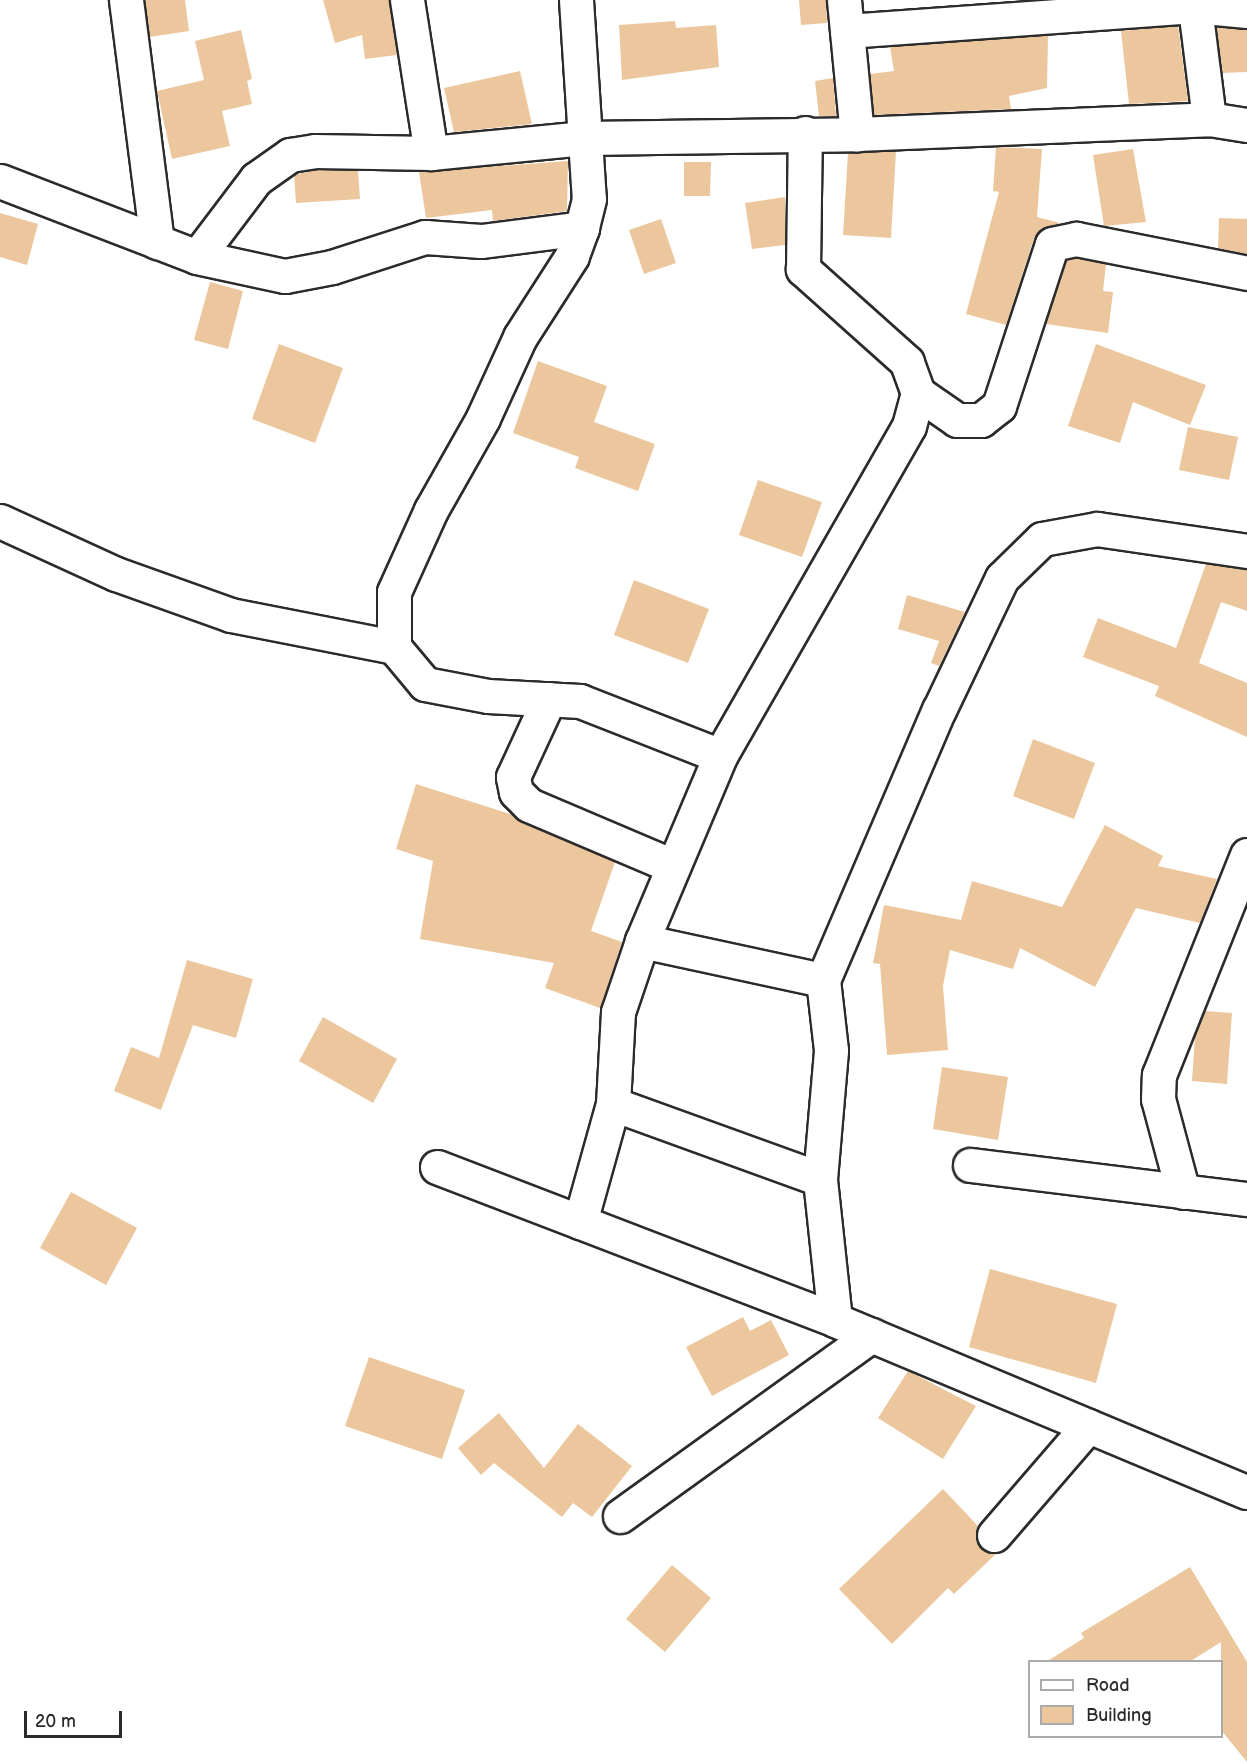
<!DOCTYPE html>
<html>
<head>
<meta charset="utf-8">
<style>
	body { margin:0 }
	#map { position:relative; width:1247px; height:1762px; overflow:hidden; background:#fff; font-family:"Balsamiq Sans",sans-serif }
	div>[style] { position:absolute }
	[style*='--x'] { left:calc(var(--x)*1px); top:calc(var(--y)*1px); width:calc(var(--w)*1px); rotate:calc(var(--a)*1deg) }
	.building>* { inset:0; background:#ecc79d }
	.roads { filter:drop-shadow(2px 0 #2b2b2b) drop-shadow(-2px 0 #2b2b2b) drop-shadow(0 2px #2b2b2b) drop-shadow(0 -2px #2b2b2b) }
	.minor>* { height:33px; margin:-16.5px; padding:0 16.5px; transform-origin:16.5px; border-radius:16.5px; background:#fff }
	span { translate:-50% -50%; white-space:nowrap; text-align:center; line-height:1.15; -webkit-text-stroke:4.5px #fff; paint-order:stroke }
	.legend { position:absolute; left:1028px; top:1660px; width:195px; height:78px; box-sizing:border-box; background:#fff; border:2px solid #aaa; margin:0; padding:8px 10px; list-style:none; font-size:18px; color:#2b2b2b }
	.legend li { display:flex; align-items:center; gap:12px; height:30px }
	.legend b { width:30px; border:2px solid #aaa }
	.scale { position:absolute; left:24px; top:1711px; width:98px; height:27px; box-sizing:border-box; border:3px solid #2b2b2b; border-top:0; padding-left:8px; font-size:18px; line-height:21px; white-space:nowrap; color:#2b2b2b; -webkit-text-stroke:4px #fff; paint-order:stroke }
</style>
</head>
<body>
<div id="map">
	<div class="building">
		<div style="clip-path:polygon(145px 0,185px 0,189px 31px,150px 37px)"></div>
		<div style="clip-path:polygon(323px 0,389px 0,397px 55px,365px 59px,362px 35px,335px 43px)"></div>
		<div style="clip-path:polygon(799px 0,826px 0,827px 23px,801px 25px)"></div>
		<div style="clip-path:polygon(675px 21px,676px 28px,716px 25px,719px 67px,622px 80px,619px 25px)"></div>
		<div style="clip-path:polygon(1178px 26px,1188px 101px,1129px 104px,1121px 31px)"></div>
		<div style="clip-path:polygon(1216px 27px,1247px 29px,1247px 72px,1222px 73px)"></div>
		<div style="clip-path:polygon(241px 30px,252px 79px,247px 81px,252px 104px,222px 111px,230px 146px,172px 159px,157px 91px,204px 80px,195px 41px)"></div>
		<div style="clip-path:polygon(1048px 35px,1047px 88px,1009px 96px,1011px 109px,874px 115px,870px 74px,894px 71px,890px 47px)"></div>
		<div style="clip-path:polygon(520px 71px,532px 124px,454px 132px,444px 88px)"></div>
		<div style="clip-path:polygon(833px 78px,836px 116px,819px 116px,815px 81px)"></div>
		<div style="clip-path:polygon(996px 147px,1042px 149px,1037px 217px,1060px 223px,1040px 230px,1034px 238px,1006px 325px,966px 314px,999px 192px,993px 191px)"></div>
		<div style="clip-path:polygon(1133px 149px,1146px 222px,1104px 226px,1093px 155px)"></div>
		<div style="clip-path:polygon(896px 151px,891px 238px,843px 235px,848px 153px)"></div>
		<div style="clip-path:polygon(568px 161px,567px 211px,493px 221px,492px 210px,426px 218px,419px 172px)"></div>
		<div style="clip-path:polygon(684px 162px,711px 162px,710px 196px,684px 196px)"></div>
		<div style="clip-path:polygon(316px 170px,358px 171px,360px 199px,296px 203px,294px 175px)"></div>
		<div style="clip-path:polygon(785px 197px,785px 245px,752px 249px,745px 203px)"></div>
		<div style="clip-path:polygon(0 213px,38px 224px,27px 265px,0 257px)"></div>
		<div style="clip-path:polygon(1219px 218px,1247px 219px,1247px 254px,1218px 248px)"></div>
		<div style="clip-path:polygon(661px 219px,676px 263px,644px 274px,629px 230px)"></div>
		<div style="clip-path:polygon(1076px 258px,1106px 264px,1103px 291px,1113px 292px,1108px 333px,1046px 324px,1066px 260px)"></div>
		<div style="clip-path:polygon(210px 282px,243px 291px,228px 349px,194px 340px)"></div>
		<div style="clip-path:polygon(279px 344px,343px 368px,315px 443px,252px 419px)"></div>
		<div style="clip-path:polygon(1096px 344px,1206px 385px,1190px 425px,1133px 402px,1120px 443px,1068px 426px)"></div>
		<div style="clip-path:polygon(538px 361px,607px 386px,594px 422px,655px 444px,638px 491px,575px 468px,579px 457px,513px 433px)"></div>
		<div style="clip-path:polygon(1188px 427px,1238px 437px,1229px 480px,1179px 470px)"></div>
		<div style="clip-path:polygon(758px 480px,822px 502px,802px 557px,739px 535px)"></div>
		<div style="clip-path:polygon(1206px 564px,1247px 569px,1247px 611px,1221px 602px,1199px 663px,1247px 683px,1247px 737px,1155px 696px,1159px 686px,1083px 657px,1098px 618px,1176px 648px)"></div>
		<div style="clip-path:polygon(634px 580px,709px 609px,688px 663px,614px 635px)"></div>
		<div style="clip-path:polygon(907px 595px,965px 612px,939px 666px,931px 663px,939px 641px,898px 629px)"></div>
		<div style="clip-path:polygon(1033px 739px,1095px 763px,1074px 819px,1013px 796px)"></div>
		<div style="clip-path:polygon(416px 784px,513px 815px,615px 862px,591px 931px,622px 942px,600px 1008px,545px 988px,554px 963px,420px 939px,433px 861px,396px 849px)"></div>
		<div style="clip-path:polygon(1105px 825px,1163px 856px,1158px 866px,1217px 879px,1200px 923px,1136px 908px,1095px 987px,1020px 948px,1013px 969px,950px 950px,943px 986px,948px 1050px,887px 1055px,880px 964px,873px 963px,884px 905px,961px 920px,972px 881px,1062px 907px)"></div>
		<div style="clip-path:polygon(187px 960px,253px 979px,236px 1038px,193px 1025px,161px 1110px,114px 1091px,131px 1047px,159px 1058px)"></div>
		<div style="clip-path:polygon(1205px 1011px,1232px 1013px,1227px 1084px,1192px 1081px,1195px 1036px)"></div>
		<div style="clip-path:polygon(323px 1017px,397px 1059px,373px 1103px,299px 1061px)"></div>
		<div style="clip-path:polygon(942px 1067px,1008px 1077px,998px 1140px,933px 1129px)"></div>
		<div style="clip-path:polygon(71px 1192px,137px 1228px,106px 1285px,40px 1248px)"></div>
		<div style="clip-path:polygon(990px 1269px,1117px 1304px,1096px 1383px,969px 1347px)"></div>
		<div style="clip-path:polygon(743px 1317px,750px 1331px,771px 1320px,789px 1355px,712px 1396px,686px 1347px)"></div>
		<div style="clip-path:polygon(369px 1357px,465px 1390px,442px 1459px,345px 1426px)"></div>
		<div style="clip-path:polygon(908px 1371px,976px 1406px,943px 1459px,878px 1418px)"></div>
		<div style="clip-path:polygon(499px 1413px,544px 1468px,578px 1424px,632px 1466px,592px 1517px,573px 1503px,562px 1517px,494px 1463px,481px 1475px,458px 1448px)"></div>
		<div style="clip-path:polygon(943px 1489px,978px 1526px,976px 1541px,981px 1549px,997px 1553px,954px 1594px,948px 1588px,892px 1644px,839px 1589px)"></div>
		<div style="clip-path:polygon(672px 1565px,711px 1598px,665px 1652px,626px 1619px)"></div>
		<div style="clip-path:polygon(1190px 1567px,1247px 1662px,1247px 1762px,1221px 1730px,1221px 1642px,1189px 1662px,1046px 1662px,1084px 1638px,1081px 1633px)"></div>
	</div>
	<div class="roads">
		<div class="minor">
			<div style="--x:126;--y:0;--w:244;--a:82.7"></div>
			<div style="--x:407;--y:0;--w:155;--a:81.1"></div>
			<div style="--x:576;--y:0;--w:199;--a:86.3"></div>
			<div style="--x:589;--y:199;--w:30;--a:104"></div>
			<div style="--x:582;--y:228;--w:30;--a:110"></div>
			<div style="--x:572;--y:256;--w:96;--a:122.7"></div>
			<div style="--x:520;--y:337;--w:89;--a:114.6"></div>
			<div style="--x:483;--y:418;--w:106;--a:119.5"></div>
			<div style="--x:431;--y:510;--w:90;--a:114.3"></div>
			<div style="--x:394;--y:592;--w:55;--a:90"></div>
			<div style="--x:394;--y:647;--w:48;--a:50"></div>
			<div style="--x:425;--y:684;--w:64;--a:10.8"></div>
			<div style="--x:488;--y:696;--w:92;--a:3.1"></div>
			<div style="--x:580;--y:701;--w:150;--a:21.4"></div>
			<div style="--x:844;--y:0;--w:135;--a:84.5"></div>
			<div style="--x:1194;--y:0;--w:120;--a:82.8"></div>
			<div style="--x:847;--y:31;--w:348;--a:-4.1"></div>
			<div style="--x:1194;--y:6;--w:53;--a:5.4"></div>
			<div style="--x:0;--y:181;--w:211;--a:21.1"></div>
			<div style="--x:197;--y:257;--w:90;--a:12.2"></div>
			<div style="--x:285;--y:276;--w:48;--a:-10.8"></div>
			<div style="--x:332;--y:267;--w:98;--a:-17.9"></div>
			<div style="--x:425;--y:237;--w:56;--a:4.1"></div>
			<div style="--x:481;--y:241;--w:102;--a:-7.3"></div>
			<div style="--x:197;--y:257;--w:98;--a:-52.9"></div>
			<div style="--x:256;--y:179;--w:42;--a:-35.2"></div>
			<div style="--x:290;--y:155;--w:25;--a:-9"></div>
			<div style="--x:315;--y:151;--w:116;--a:1"></div>
			<div style="--x:431;--y:153;--w:154;--a:-5.6"></div>
			<div style="--x:584;--y:138;--w:273;--a:-0.8"></div>
			<div style="--x:857;--y:134;--w:352;--a:-2.4"></div>
			<div style="--x:1209;--y:119;--w:38;--a:9"></div>
			<div style="--x:918;--y:393;--w:47;--a:34.7"></div>
			<div style="--x:957;--y:420;--w:24;--a:0"></div>
			<div style="--x:981;--y:420;--w:23;--a:-38"></div>
			<div style="--x:999;--y:406;--w:170;--a:-71.9"></div>
			<div style="--x:1052;--y:244;--w:25;--a:-12"></div>
			<div style="--x:1076;--y:239;--w:174;--a:11.2"></div>
			<div style="--x:0;--y:521;--w:128;--a:24.6"></div>
			<div style="--x:116;--y:574;--w:122;--a:19.6"></div>
			<div style="--x:231;--y:615;--w:166;--a:11.1"></div>
			<div style="--x:549;--y:699;--w:86;--a:114.8"></div>
			<div style="--x:513;--y:777;--w:15;--a:79"></div>
			<div style="--x:516;--y:792;--w:18;--a:45"></div>
			<div style="--x:529;--y:805;--w:156;--a:23"></div>
			<div style="--x:642;--y:941;--w:185;--a:12.2"></div>
			<div style="--x:613;--y:1104;--w:220;--a:19.9"></div>
			<div style="--x:970;--y:1165;--w:279;--a:7"></div>
			<div style="--x:437;--y:1167;--w:426;--a:21"></div>
			<div style="--x:835;--y:1320;--w:446;--a:22.7"></div>
			<div style="--x:1183;--y:1192;--w:96;--a:-105"></div>
			<div style="--x:1158;--y:1099;--w:24;--a:-88"></div>
			<div style="--x:1159;--y:1075;--w:237;--a:-68.2"></div>
			<div style="--x:580;--y:1222;--w:123;--a:-74.4"></div>
			<div style="--x:613;--y:1104;--w:92;--a:-86.9"></div>
			<div style="--x:618;--y:1012;--w:75;--a:-71.3"></div>
			<div style="--x:642;--y:941;--w:201;--a:-67.1"></div>
			<div style="--x:720;--y:756;--w:380;--a:-60.2"></div>
			<div style="--x:909;--y:426;--w:34;--a:-75"></div>
			<div style="--x:918;--y:393;--w:33;--a:-110"></div>
			<div style="--x:907;--y:362;--w:140;--a:-138.2"></div>
			<div style="--x:803;--y:269;--w:136;--a:-89.2"></div>
			<div style="--x:835;--y:1320;--w:142;--a:-96.1"></div>
			<div style="--x:820;--y:1179;--w:129;--a:-85.1"></div>
			<div style="--x:831;--y:1050;--w:70;--a:-96.5"></div>
			<div style="--x:823;--y:980;--w:294;--a:-66.8"></div>
			<div style="--x:939;--y:710;--w:146;--a:-64.5"></div>
			<div style="--x:1002;--y:578;--w:56;--a:-44.3"></div>
			<div style="--x:1042;--y:539;--w:56;--a:-10.3"></div>
			<div style="--x:1097;--y:529;--w:152;--a:8.3"></div>
			<div style="--x:620;--y:1516;--w:310;--a:-35.7"></div>
			<div style="--x:994;--y:1535;--w:144;--a:-49.2"></div>
		</div>
	</div>
	<ul class="legend">
	<li><b style="height:8px;background:#fff"></b>Road</li>
	<li><b style="height:16px;background:#ecc79d"></b>Building</li>
	</ul>
	<div class="scale">20 m</div>
</div>
</body>
</html>
